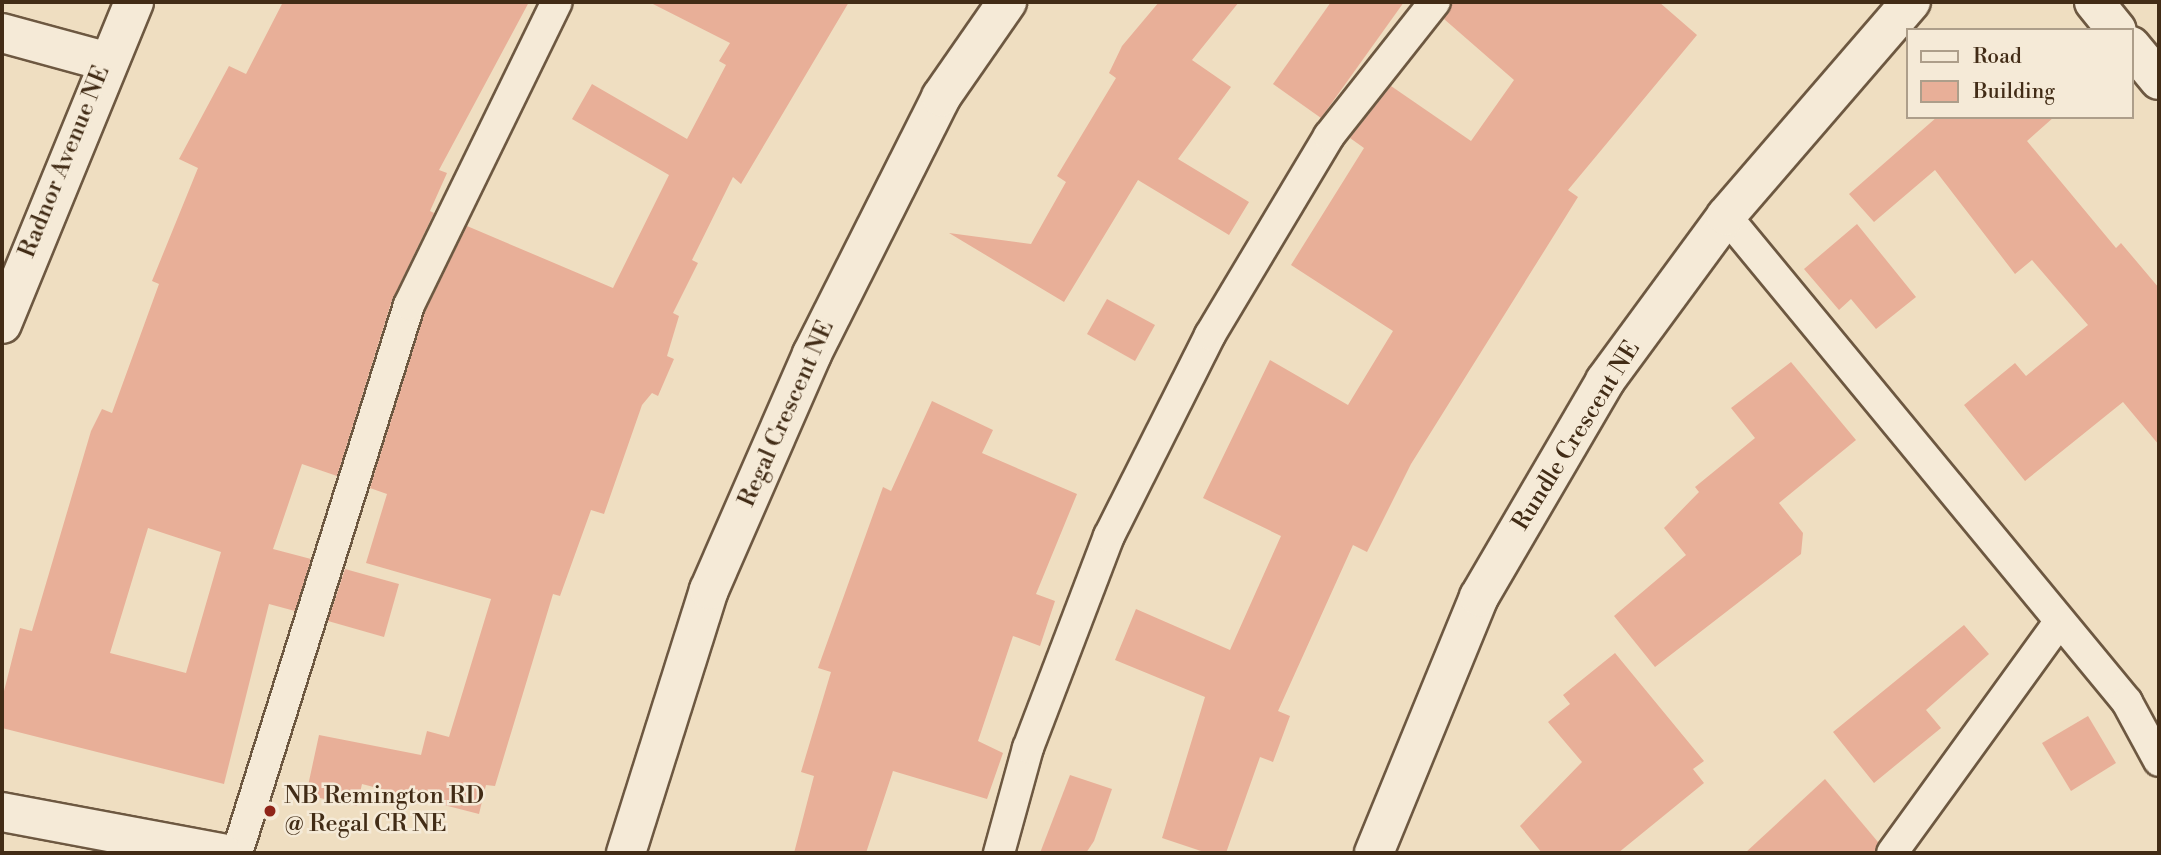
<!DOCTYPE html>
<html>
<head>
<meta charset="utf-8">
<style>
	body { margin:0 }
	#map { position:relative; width:2161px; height:855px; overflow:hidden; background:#efdec1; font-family:"Libre Bodoni",serif }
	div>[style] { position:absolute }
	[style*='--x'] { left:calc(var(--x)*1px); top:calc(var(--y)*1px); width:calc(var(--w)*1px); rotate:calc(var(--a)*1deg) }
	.building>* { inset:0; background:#e8af98 }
	.roads { filter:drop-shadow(2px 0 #6d5841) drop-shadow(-2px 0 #6d5841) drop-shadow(0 2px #6d5841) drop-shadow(0 -2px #6d5841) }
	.service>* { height:30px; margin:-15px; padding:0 15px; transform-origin:15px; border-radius:15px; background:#f5ead7 }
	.minor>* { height:38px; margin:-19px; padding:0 19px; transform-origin:19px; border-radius:19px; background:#f5ead7 }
	.tertiary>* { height:38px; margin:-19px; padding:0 19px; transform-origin:19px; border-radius:19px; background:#f5ead7 }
	.dots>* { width:19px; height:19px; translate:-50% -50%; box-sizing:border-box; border:4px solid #f5ead7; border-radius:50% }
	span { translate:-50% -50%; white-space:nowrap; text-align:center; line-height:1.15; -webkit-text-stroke:5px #f5ead7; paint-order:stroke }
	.street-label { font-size:24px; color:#422c16 }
	.poi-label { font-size:24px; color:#422c16 }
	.left { translate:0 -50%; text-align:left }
	.frame { position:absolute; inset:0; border:4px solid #422c16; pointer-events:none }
	.legend { position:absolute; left:1906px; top:28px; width:228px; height:91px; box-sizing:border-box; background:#f5ead7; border:2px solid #ad9e8a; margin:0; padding:9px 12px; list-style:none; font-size:21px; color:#422c16 }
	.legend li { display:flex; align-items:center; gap:14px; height:35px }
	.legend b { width:35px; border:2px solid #ad9e8a }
</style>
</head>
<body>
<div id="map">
	<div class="building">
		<div style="clip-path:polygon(evenodd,283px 2px,529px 2px,439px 170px,447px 173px,430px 211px,434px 213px,392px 300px,337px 476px,302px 464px,273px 549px,311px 559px,295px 611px,269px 604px,224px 784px,2px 728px,2px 699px,20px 628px,32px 631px,91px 431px,102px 409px,112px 413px,159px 284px,152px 281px,198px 168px,179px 159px,229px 66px,246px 74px,283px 2px,148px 528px,221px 552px,186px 673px,110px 653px,148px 528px)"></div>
		<div style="clip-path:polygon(649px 2px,849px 2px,741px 184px,733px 177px,692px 260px,698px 263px,673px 313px,679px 316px,667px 356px,674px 359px,658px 396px,652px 393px,642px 405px,604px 514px,591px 510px,560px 596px,553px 594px,495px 786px,486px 785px,479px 814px,362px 784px,357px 806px,306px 795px,319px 735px,421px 755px,427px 731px,449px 737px,491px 599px,366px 563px,387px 494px,370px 488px,425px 312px,467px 226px,613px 288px,669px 175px,572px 119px,592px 84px,687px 139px,726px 65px,719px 61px,730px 43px)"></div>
		<div style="clip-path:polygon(1159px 2px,1239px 2px,1192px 60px,1231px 87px,1178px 159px,1249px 202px,1229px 235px,1138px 180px,1064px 302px,949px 233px,1031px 244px,1066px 182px,1057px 176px,1116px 78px,1109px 73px,1122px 46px)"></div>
		<div style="clip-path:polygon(1331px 2px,1404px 2px,1321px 118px,1273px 84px)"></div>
		<div style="clip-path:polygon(1452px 2px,1659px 2px,1697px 35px,1568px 190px,1578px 197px,1411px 464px,1367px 552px,1353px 545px,1278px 711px,1290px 716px,1273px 762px,1260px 757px,1226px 853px,1207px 853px,1162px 838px,1205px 697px,1115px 660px,1136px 609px,1230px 650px,1281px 536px,1203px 498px,1270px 360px,1348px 405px,1393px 331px,1291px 265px,1364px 148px,1350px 138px,1391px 86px,1471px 141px,1514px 80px,1444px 19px)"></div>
		<div style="clip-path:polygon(1937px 117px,2054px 117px,2027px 141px,2116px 248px,2121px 243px,2159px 288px,2159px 445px,2123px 402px,2025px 481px,1964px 405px,2015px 363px,2026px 376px,2088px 325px,2032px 260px,2015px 274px,1935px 170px,1874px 222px,1849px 194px)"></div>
		<div style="clip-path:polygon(1857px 224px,1916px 297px,1876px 329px,1851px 299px,1839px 310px,1804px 269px)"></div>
		<div style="clip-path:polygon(1107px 299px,1155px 325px,1135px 361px,1087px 334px)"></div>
		<div style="clip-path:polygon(1791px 362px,1856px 440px,1779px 503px,1803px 533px,1801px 554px,1655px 667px,1614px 616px,1686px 555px,1664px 528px,1699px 492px,1695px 487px,1755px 438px,1731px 408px)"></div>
		<div style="clip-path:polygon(932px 401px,993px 430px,982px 453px,1077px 494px,1036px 594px,1055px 601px,1040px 646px,1013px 636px,978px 741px,1003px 753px,987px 799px,893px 771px,866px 853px,794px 853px,814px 776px,801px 772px,831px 672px,818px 668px,883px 487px,891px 491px)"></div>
		<div style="clip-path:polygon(345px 569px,399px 584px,384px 637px,328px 621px)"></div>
		<div style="clip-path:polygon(1964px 625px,1989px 654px,1926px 710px,1941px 728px,1874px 783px,1833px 732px)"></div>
		<div style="clip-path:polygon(1615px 653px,1704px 761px,1693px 769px,1704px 783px,1618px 853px,1542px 853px,1520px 826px,1582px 762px,1548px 722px,1570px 704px,1563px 695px)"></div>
		<div style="clip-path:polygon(2088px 716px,2116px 763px,2071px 791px,2042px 743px)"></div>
		<div style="clip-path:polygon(1070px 775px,1112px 789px,1094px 841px,1086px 853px,1040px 853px)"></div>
		<div style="clip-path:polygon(1825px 779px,1878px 842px,1875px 853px,1745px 853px)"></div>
	</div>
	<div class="roads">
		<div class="service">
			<div style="--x:1726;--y:216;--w:630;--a:50.47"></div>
			<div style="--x:2127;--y:702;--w:67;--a:61.5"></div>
			<div style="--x:237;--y:853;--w:574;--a:-72.57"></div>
			<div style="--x:409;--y:305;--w:337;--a:-64"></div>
			<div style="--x:999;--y:853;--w:109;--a:-74.6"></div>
			<div style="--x:1028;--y:748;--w:227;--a:-69.1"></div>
			<div style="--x:1109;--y:536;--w:225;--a:-63.3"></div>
			<div style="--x:1210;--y:335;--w:232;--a:-59.1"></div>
			<div style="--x:1329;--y:136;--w:171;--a:-51.7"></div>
			<div style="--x:1892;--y:853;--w:286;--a:-54.1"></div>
		</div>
		<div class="minor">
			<div style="--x:2094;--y:2;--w:36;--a:51"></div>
			<div style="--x:2;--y:33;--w:107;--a:15.2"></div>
			<div style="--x:2131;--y:46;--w:44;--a:50.5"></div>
			<div style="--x:2;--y:324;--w:348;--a:-67.7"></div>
			<div style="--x:2;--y:812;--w:224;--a:10.6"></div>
			<div style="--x:1374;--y:853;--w:277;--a:-67.7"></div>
			<div style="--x:1479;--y:597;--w:250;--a:-59.7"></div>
			<div style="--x:1605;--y:381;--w:205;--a:-53.7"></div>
			<div style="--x:1726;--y:216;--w:283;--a:-49.2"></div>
		</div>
		<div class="tertiary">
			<div style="--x:626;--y:853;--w:276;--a:-72.5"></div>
			<div style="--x:709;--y:590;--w:257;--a:-66.4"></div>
			<div style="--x:812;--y:354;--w:288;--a:-63.3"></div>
			<div style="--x:941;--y:97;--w:116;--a:-55.2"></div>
		</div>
	</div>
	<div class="dots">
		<div style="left:270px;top:811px;background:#8f2418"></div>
	</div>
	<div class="street-label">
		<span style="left:65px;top:162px;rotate:-68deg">Radnor Avenue NE</span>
		<span style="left:787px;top:414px;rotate:-66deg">Regal Crescent NE</span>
		<span style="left:1577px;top:436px;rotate:-58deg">Rundle Crescent NE</span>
	</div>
	<div class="poi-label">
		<span class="left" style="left:284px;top:811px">NB Remington RD<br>@ Regal CR NE</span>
	</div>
	<div class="frame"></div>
	<ul class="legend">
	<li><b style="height:9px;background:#f5ead7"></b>Road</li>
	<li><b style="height:19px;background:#e8af98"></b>Building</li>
	</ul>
</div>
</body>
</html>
